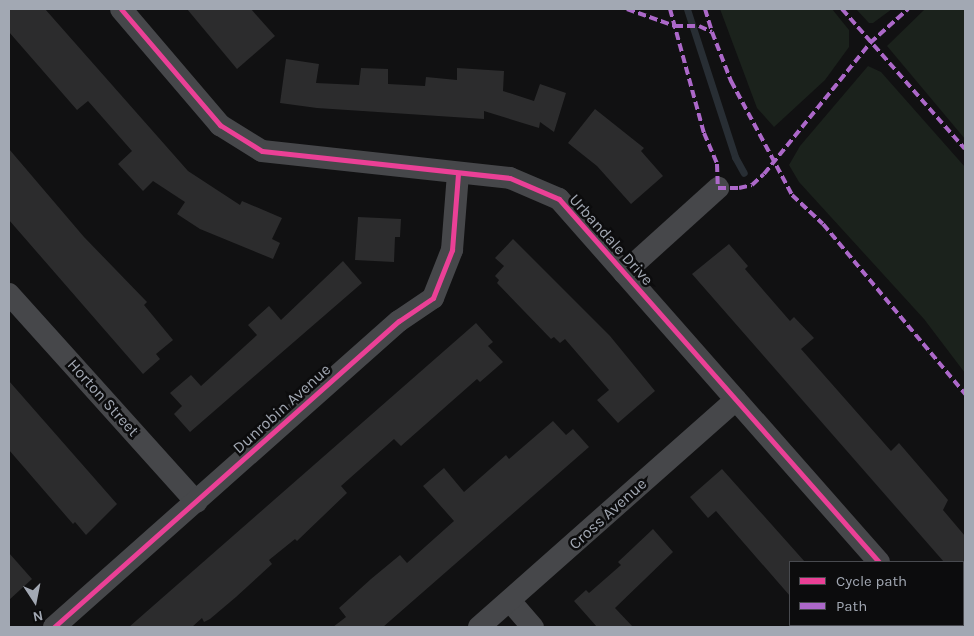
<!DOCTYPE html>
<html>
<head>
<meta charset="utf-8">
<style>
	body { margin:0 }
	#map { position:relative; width:974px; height:636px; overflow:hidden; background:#111112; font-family:Karla,sans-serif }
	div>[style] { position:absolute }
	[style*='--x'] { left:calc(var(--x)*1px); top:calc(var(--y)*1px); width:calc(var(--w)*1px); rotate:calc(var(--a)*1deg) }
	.green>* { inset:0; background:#1b221c }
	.stream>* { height:7px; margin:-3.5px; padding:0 3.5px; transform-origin:3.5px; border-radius:3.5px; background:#282e34 }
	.building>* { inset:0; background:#2c2c2d }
	.minor>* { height:22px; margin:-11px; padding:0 11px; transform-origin:11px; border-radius:11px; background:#46474a }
	.quiet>* { height:4px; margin-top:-2px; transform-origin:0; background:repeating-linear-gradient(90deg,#ac68c9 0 8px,transparent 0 12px) }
	.cycleway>* { height:5px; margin:-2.5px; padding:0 2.5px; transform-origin:2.5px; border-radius:2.5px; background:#ea4096 }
	span { translate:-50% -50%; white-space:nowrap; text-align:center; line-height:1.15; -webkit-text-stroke:5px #0c0c0d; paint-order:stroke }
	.street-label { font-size:16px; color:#a2a8b3 }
	.frame { position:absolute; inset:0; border:10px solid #a2a8b3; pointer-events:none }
	.legend { position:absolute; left:789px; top:561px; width:175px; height:65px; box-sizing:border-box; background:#0c0c0d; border:1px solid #484a4f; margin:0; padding:6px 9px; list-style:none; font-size:15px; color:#a2a8b3 }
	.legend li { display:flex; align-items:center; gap:10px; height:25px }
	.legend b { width:25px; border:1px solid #484a4f }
	.north { position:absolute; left:10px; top:576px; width:50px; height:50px; -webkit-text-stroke:4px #0c0c0d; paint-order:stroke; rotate:169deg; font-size:14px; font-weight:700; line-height:20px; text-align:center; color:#a2a8b3 }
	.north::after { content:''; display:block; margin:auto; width:18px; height:22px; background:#a2a8b3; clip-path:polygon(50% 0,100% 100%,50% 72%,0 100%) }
</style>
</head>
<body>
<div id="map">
	<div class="green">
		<div style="clip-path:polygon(720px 9px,832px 9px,849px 30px,849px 47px,825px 80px,774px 127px,757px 108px)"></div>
		<div style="clip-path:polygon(856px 9px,892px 9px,873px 23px,869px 23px)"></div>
		<div style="clip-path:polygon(925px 9px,965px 9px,965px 139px,887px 46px)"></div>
		<div style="clip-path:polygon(868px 66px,881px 72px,965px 167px,965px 373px,924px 319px,799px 182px,789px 165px,800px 146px)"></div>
	</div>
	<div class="stream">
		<div style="--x:687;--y:9;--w:156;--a:72"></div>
		<div style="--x:735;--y:157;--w:18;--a:61"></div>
	</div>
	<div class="building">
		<div style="clip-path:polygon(9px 9px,45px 9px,188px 171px,240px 205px,242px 201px,282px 218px,272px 239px,280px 243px,273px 259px,200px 229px,177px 214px,185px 202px,153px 181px,143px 191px,118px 164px,132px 151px,88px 101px,77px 110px,9px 32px)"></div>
		<div style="clip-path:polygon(187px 9px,251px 9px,275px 36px,237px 69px)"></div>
		<div style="clip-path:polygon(286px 59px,319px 64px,316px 83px,359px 85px,361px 68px,388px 69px,388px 84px,425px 86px,426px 77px,457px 80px,457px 68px,504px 71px,503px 91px,534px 101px,540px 84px,566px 93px,554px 132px,540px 122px,539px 128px,484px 111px,484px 119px,317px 108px,280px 103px)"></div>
		<div style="clip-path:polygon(595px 109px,644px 148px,641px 151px,663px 176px,631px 204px,597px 166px,568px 143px)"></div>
		<div style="clip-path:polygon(9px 149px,84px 237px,147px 302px,144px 305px,173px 340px,156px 354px,160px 359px,143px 374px,9px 220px)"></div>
		<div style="clip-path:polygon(358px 217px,401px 219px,400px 237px,395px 237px,394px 262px,355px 260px)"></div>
		<div style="clip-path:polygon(513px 239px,610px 336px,655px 391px,618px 423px,597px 400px,609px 390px,565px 339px,560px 343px,554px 337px,551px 339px,497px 283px,499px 280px,495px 276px,504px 266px,495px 258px)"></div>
		<div style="clip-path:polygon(729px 244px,748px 266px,745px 269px,790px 321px,794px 317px,814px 338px,801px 349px,891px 451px,899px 443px,948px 500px,943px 510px,965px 536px,965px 562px,944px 562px,692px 274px)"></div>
		<div style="clip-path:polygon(343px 261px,362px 283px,190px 432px,174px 414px,182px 406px,170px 393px,191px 375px,201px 386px,257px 335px,248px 325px,269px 306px,281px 320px)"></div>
		<div style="clip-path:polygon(476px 323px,493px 342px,488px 346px,503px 362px,480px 382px,477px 379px,401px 446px,394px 439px,341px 486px,347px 493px,297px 541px,295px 539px,269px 560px,272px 564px,236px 597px,210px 619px,204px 622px,202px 618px,192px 627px,129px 627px)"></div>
		<div style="clip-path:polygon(9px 381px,117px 504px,86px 535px,75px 522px,73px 524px,9px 450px)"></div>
		<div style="clip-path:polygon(553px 421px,566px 435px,573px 429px,589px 447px,383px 627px,333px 627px,346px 617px,339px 608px,371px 579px,400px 555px,407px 563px,454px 521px,423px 486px,444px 468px,464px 492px,506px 455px,509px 459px)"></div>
		<div style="clip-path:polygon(722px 469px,805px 562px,790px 562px,790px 596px,716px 511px,708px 518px,690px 497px)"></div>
		<div style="clip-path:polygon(653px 529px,673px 552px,615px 608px,633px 627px,597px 627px,574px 601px,586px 590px,589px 593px,621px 565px,618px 562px)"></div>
		<div style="clip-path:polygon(9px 553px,32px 579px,9px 600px)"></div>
	</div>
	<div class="minor">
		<div style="--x:121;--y:9;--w:153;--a:49.5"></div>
		<div style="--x:220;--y:125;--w:49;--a:31.8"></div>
		<div style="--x:262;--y:151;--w:249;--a:6.2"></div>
		<div style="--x:510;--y:178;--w:53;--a:23.2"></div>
		<div style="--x:559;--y:199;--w:484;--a:48.6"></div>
		<div style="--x:624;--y:273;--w:127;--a:-42.1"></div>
		<div style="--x:9;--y:294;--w:280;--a:48"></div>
		<div style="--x:510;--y:601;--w:35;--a:49"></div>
		<div style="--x:927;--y:625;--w:3;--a:45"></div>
		<div style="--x:54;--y:627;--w:461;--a:-41.6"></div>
		<div style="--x:399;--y:321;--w:41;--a:-34.1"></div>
		<div style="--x:433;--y:298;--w:52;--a:-68.4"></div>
		<div style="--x:452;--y:250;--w:76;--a:-85.5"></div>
		<div style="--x:479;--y:627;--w:343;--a:-41.5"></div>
	</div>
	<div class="quiet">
		<div style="--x:627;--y:9;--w:51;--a:19.5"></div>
		<div style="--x:675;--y:26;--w:24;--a:0"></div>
		<div style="--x:699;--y:26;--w:14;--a:25"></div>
		<div style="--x:712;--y:32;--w:53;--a:68.8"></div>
		<div style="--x:731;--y:81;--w:129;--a:61.8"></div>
		<div style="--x:792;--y:195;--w:42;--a:43.1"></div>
		<div style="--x:823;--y:224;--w:222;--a:50.1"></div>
		<div style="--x:670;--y:9;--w:129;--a:74.7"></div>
		<div style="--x:704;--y:133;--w:34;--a:67"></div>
		<div style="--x:717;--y:164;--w:24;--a:88"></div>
		<div style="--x:718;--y:188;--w:21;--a:0"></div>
		<div style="--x:739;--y:188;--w:13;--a:-13"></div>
		<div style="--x:752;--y:185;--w:16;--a:-43"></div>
		<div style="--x:764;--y:174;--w:169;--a:-51"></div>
		<div style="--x:870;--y:43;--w:51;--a:-41.8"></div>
		<div style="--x:705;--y:9;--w:24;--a:73"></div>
		<div style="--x:842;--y:9;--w:186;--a:48.7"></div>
	</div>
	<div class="cycleway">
		<div style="--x:121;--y:9;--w:153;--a:49.5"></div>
		<div style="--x:220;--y:125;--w:49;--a:31.8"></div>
		<div style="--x:262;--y:151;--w:249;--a:6.2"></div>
		<div style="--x:510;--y:178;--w:53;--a:23.2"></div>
		<div style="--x:559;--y:199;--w:484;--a:48.6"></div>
		<div style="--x:54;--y:627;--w:461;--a:-41.6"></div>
		<div style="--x:399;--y:321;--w:41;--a:-34.1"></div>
		<div style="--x:433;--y:298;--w:52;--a:-68.4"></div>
		<div style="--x:452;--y:250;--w:76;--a:-85.5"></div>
	</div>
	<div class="street-label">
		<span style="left:611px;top:240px;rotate:48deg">Urbandale Drive</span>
		<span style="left:103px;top:398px;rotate:48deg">Horton Street</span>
		<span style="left:282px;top:409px;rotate:-42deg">Dunrobin Avenue</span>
		<span style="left:608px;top:514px;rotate:-42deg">Cross Avenue</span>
	</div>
	<div class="frame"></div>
	<ul class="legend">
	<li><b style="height:6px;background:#ea4096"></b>Cycle path</li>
	<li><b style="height:6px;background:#ac68c9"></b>Path</li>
	</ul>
	<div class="north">N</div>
</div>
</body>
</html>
